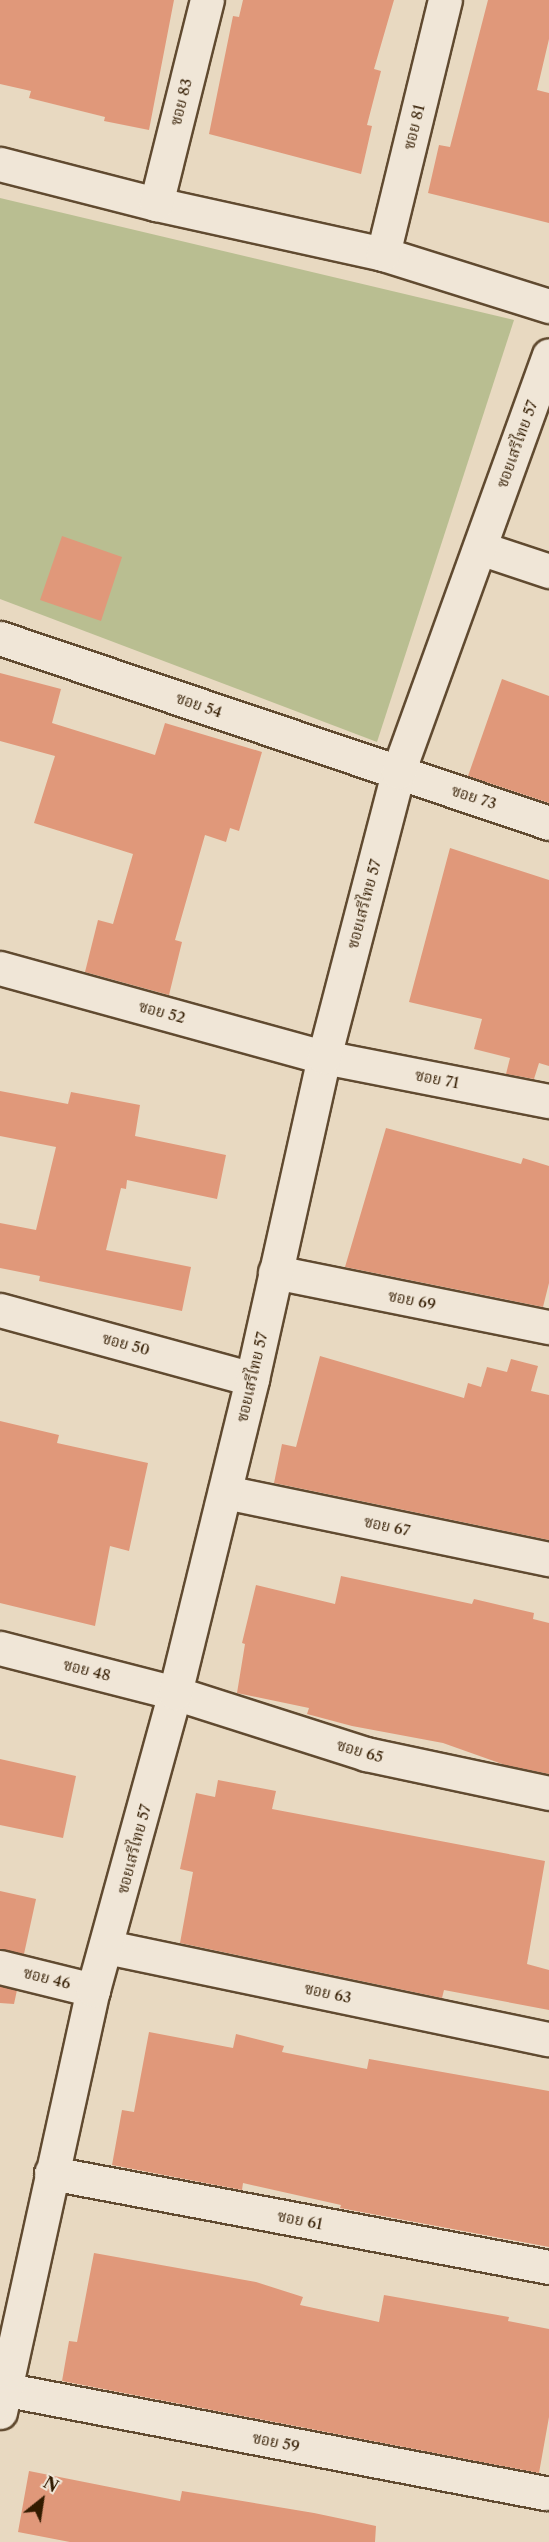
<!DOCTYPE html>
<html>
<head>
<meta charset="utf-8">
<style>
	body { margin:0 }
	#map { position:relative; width:549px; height:2542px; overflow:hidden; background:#e8d9c1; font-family:"Libre Caslon Text","Noto Serif Thai",serif }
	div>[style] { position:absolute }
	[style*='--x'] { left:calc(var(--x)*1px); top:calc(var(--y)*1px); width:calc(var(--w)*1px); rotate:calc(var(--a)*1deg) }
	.green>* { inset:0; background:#b9be91 }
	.building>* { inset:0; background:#e0987a }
	.roads { filter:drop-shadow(2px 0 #604a30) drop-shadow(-2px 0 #604a30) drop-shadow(0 2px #604a30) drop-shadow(0 -2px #604a30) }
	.minor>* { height:33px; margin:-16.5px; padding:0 16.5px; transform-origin:16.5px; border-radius:16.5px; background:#f0e6d7 }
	span { translate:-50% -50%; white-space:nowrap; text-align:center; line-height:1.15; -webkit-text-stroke:4.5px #f0e6d7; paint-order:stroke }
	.street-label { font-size:15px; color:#321b00 }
	.north { position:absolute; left:12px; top:2470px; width:60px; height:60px; -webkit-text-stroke:4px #f0e6d7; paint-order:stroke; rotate:30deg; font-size:16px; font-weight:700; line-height:24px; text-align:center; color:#321b00 }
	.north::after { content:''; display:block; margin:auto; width:21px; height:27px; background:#321b00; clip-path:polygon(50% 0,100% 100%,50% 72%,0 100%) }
</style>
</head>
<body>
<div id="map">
	<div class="green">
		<div style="clip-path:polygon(0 198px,514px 320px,377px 742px,0 599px)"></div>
	</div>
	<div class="building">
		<div style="clip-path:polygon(0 0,174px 0,149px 130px,104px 121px,105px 117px,29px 98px,31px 91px,0 84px)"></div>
		<div style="clip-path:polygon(243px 0,394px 0,374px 69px,381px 71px,367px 125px,372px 126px,361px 174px,209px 134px,233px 16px,239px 17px)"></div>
		<div style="clip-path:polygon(488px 0,549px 0,549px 39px,537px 90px,549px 93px,549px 223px,428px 193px,439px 145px,450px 147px)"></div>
		<div style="clip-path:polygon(62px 536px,122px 557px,101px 621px,40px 600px)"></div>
		<div style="clip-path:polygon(0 673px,61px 689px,52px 723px,155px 755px,165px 723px,262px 752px,239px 831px,230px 828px,226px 842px,205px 835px,175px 940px,182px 942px,169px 995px,85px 972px,98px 920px,113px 924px,133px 854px,34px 823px,55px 756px,0 741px)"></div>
		<div style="clip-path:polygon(502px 679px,549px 696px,549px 803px,468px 776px)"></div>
		<div style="clip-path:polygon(450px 848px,549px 880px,549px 1066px,539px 1063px,534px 1079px,506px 1074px,510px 1058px,474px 1049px,482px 1019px,409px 1002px)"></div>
		<div style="clip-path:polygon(0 1091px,68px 1104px,71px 1092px,140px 1105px,135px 1136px,226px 1155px,217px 1199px,127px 1180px,126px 1189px,121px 1188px,106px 1250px,191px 1267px,182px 1311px,39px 1281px,40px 1276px,0 1268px,0 1223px,36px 1230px,56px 1147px,0 1136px)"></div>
		<div style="clip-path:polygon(386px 1128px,521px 1164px,523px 1158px,549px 1166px,549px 1283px,543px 1307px,345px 1267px)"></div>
		<div style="clip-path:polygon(320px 1356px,464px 1398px,468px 1383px,481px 1387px,487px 1367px,507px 1372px,511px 1359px,538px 1366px,531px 1391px,549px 1395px,549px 1540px,274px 1483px,282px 1444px,296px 1447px)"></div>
		<div style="clip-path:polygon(0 1421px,59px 1435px,57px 1443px,148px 1463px,129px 1551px,110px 1546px,95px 1626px,0 1603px)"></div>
		<div style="clip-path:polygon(341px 1576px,472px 1604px,474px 1599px,534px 1613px,533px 1619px,549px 1623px,549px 1774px,505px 1765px,443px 1743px,352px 1726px,307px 1714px,309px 1708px,237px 1693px,245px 1644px,242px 1643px,256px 1585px,335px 1604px)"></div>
		<div style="clip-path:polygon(0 1759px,76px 1776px,63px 1838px,0 1825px)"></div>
		<div style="clip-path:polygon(218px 1780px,276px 1791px,272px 1809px,545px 1861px,527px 1964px,549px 1970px,549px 2010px,444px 1990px,442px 1998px,180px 1943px,193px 1872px,180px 1869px,196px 1793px,215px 1797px)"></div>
		<div style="clip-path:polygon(0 1891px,36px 1899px,24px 1954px,0 1949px)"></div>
		<div style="clip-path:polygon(0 1986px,17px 1990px,14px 2004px,0 2003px)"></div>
		<div style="clip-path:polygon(149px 2032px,233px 2048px,236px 2034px,284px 2046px,282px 2052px,367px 2069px,369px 2059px,549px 2091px,549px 2247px,340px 2208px,341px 2205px,243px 2183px,242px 2190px,112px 2165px,122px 2110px,134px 2112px)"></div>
		<div style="clip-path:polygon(94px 2253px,256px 2282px,303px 2297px,300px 2305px,379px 2322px,384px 2295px,509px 2317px,508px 2321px,549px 2329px,549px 2417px,539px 2473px,62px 2381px,69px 2341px,77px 2342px)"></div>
		<div style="clip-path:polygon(29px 2471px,180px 2501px,182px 2491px,314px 2513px,376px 2526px,375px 2542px,70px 2542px,18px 2532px)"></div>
	</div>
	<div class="roads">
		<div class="minor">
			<div style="--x:0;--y:164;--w:161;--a:14.4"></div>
			<div style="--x:156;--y:204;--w:232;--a:12.4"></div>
			<div style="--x:383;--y:254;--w:174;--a:17.4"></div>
			<div style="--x:156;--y:204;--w:210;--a:-76"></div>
			<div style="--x:383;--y:254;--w:261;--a:-76.3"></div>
			<div style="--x:480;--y:548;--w:73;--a:18.4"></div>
			<div style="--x:0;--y:638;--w:579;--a:18.62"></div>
			<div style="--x:0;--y:968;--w:336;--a:15.4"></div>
			<div style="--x:324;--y:1057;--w:229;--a:11.1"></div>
			<div style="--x:275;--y:1272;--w:279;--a:11.4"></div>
			<div style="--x:0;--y:1310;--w:261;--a:15.3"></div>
			<div style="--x:225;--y:1492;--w:331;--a:11.7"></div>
			<div style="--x:0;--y:1648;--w:181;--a:14.4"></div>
			<div style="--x:175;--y:1693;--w:201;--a:17.7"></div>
			<div style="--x:366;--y:1754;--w:187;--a:12"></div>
			<div style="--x:107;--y:1947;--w:451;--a:11.8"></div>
			<div style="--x:0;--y:1967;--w:96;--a:13.9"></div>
			<div style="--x:51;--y:2173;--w:507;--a:10.69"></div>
			<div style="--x:8;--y:2390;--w:547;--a:10.86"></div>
			<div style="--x:0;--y:2412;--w:432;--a:-77.6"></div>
			<div style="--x:93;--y:1990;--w:308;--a:-74.6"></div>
			<div style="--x:175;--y:1693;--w:323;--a:-76.2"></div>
			<div style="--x:252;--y:1379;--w:330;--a:-77.4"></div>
			<div style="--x:324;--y:1057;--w:294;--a:-75.4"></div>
			<div style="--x:398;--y:772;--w:443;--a:-70.1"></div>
		</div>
	</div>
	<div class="street-label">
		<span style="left:181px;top:102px;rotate:-76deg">ซอย 83</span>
		<span style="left:414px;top:127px;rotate:-76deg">ซอย 81</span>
		<span style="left:517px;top:444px;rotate:-70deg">ซอยเสรีไทย 57</span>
		<span style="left:199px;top:705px;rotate:19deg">ซอย 54</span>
		<span style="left:474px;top:797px;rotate:18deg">ซอย 73</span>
		<span style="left:364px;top:904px;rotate:-75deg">ซอยเสรีไทย 57</span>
		<span style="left:162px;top:1012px;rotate:15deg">ซอย 52</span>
		<span style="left:437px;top:1079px;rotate:11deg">ซอย 71</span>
		<span style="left:412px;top:1300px;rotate:11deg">ซอย 69</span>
		<span style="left:126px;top:1344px;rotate:15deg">ซอย 50</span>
		<span style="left:252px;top:1377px;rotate:-77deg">ซอยเสรีไทย 57</span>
		<span style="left:387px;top:1526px;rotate:12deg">ซอย 67</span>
		<span style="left:87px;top:1670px;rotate:14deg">ซอย 48</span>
		<span style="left:360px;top:1751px;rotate:16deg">ซอย 65</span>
		<span style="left:134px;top:1849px;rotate:-75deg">ซอยเสรีไทย 57</span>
		<span style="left:47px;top:1978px;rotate:14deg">ซอย 46</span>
		<span style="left:328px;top:1993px;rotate:12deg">ซอย 63</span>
		<span style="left:300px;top:2220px;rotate:11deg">ซอย 61</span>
		<span style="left:276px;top:2442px;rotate:11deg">ซอย 59</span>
	</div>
	<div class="north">N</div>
</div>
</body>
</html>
